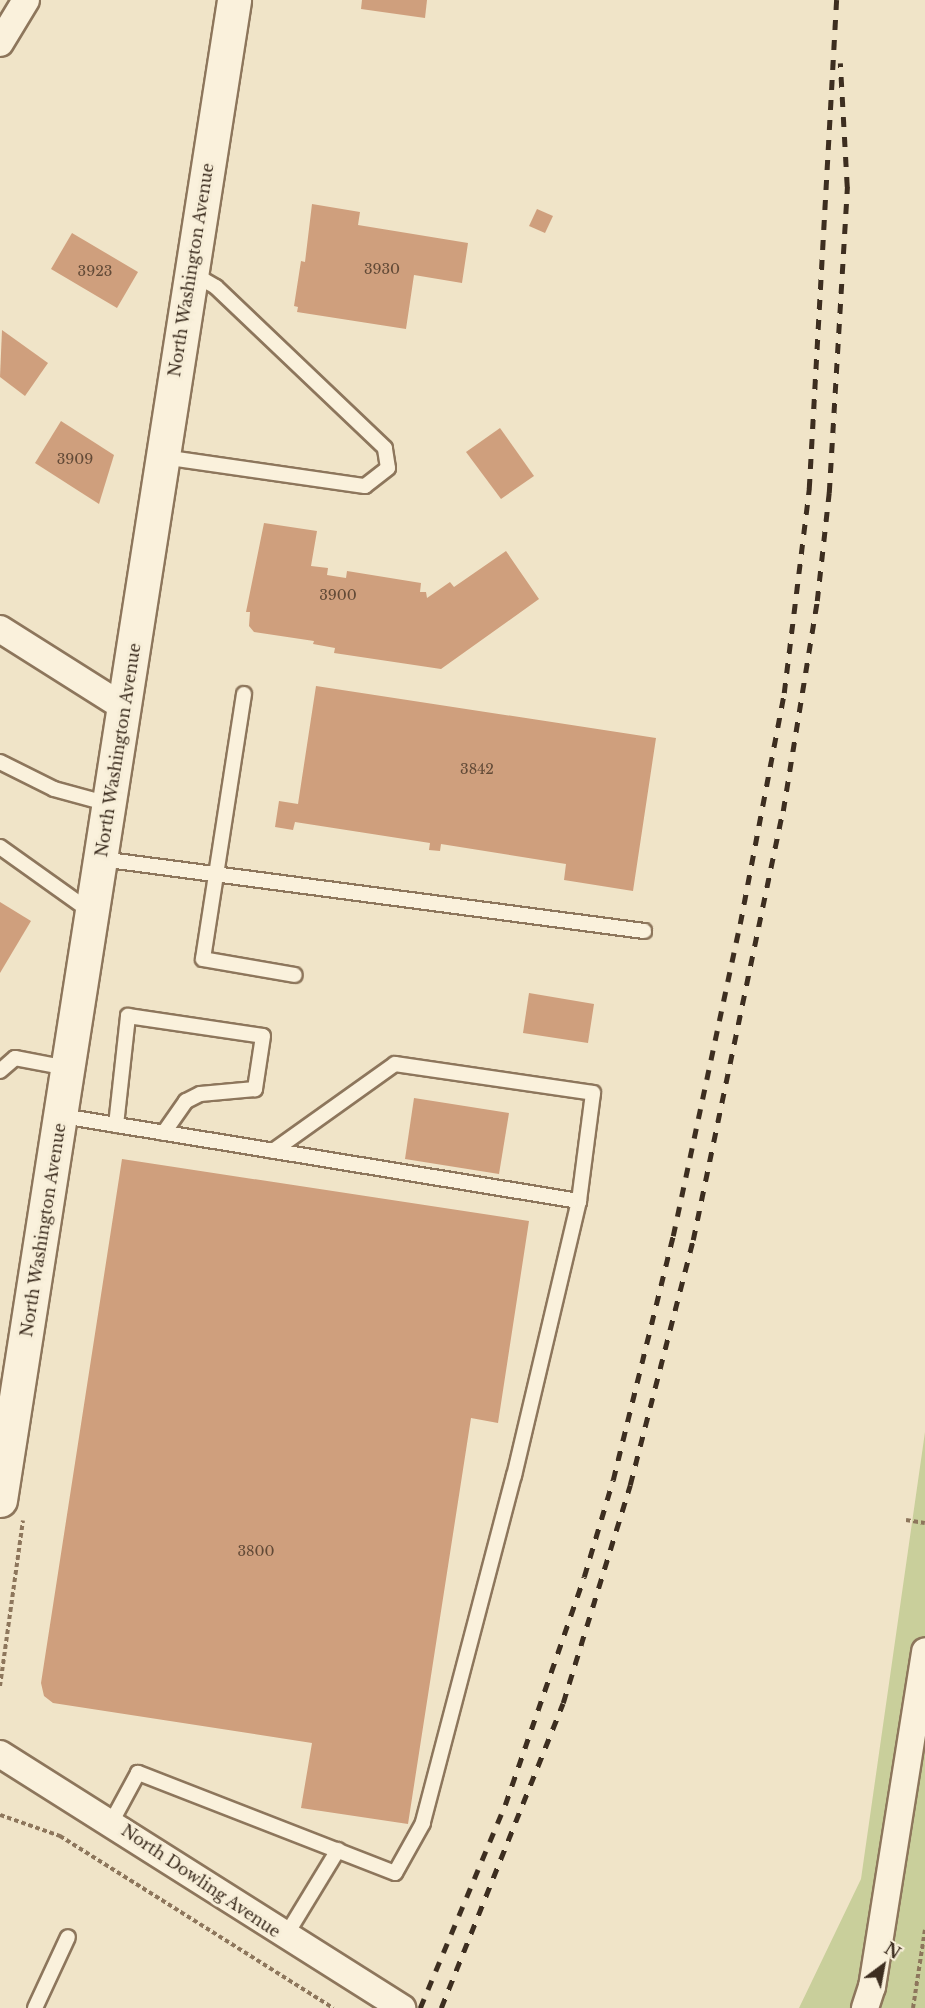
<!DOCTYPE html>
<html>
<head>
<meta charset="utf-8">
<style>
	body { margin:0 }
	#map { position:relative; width:925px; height:2008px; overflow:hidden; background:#f0e4c8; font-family:"Libre Baskerville",serif }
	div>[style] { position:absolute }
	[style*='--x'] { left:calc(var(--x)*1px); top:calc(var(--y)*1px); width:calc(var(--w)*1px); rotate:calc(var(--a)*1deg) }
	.green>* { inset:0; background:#c9cf9b }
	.building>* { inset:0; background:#cf9f7d }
	.path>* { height:4px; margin-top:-2px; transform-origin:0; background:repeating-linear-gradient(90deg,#8d765c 0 4.5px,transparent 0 7.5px) }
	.roads { filter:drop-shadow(2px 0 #8d765c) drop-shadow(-2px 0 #8d765c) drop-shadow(0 2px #8d765c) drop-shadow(0 -2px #8d765c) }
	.lane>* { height:14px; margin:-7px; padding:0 7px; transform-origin:7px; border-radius:7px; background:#faf1dc }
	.street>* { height:26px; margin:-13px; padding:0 13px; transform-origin:13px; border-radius:13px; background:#faf1dc }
	.secondary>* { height:33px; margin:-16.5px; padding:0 16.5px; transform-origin:16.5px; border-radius:16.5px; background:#faf1dc }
	.rail>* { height:4.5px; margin-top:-2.25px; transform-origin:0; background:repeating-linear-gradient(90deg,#3d2e20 0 10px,transparent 0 20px) }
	span { translate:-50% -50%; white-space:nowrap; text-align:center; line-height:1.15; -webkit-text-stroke:6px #f7eed8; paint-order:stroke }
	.number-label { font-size:14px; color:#624a37 }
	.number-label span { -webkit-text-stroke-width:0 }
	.street-label { font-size:16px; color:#3d2e20 }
	.north { position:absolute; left:853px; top:1936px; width:60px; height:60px; -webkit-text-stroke:4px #f7eed8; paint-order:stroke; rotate:32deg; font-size:16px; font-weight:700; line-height:24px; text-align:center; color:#3d2e20 }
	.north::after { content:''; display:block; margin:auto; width:21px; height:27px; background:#3d2e20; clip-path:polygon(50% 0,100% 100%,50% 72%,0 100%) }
</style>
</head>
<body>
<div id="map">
	<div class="green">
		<div style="clip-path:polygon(925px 1432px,925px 2008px,799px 2008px,861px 1879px)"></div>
	</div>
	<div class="building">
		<div style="clip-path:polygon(362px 0,427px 0,425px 18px,361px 9px)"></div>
		<div style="clip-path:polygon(312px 204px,360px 212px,358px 225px,468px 243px,462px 283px,414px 275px,406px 329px,297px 312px,298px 307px,294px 306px,301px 261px,305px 262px)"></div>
		<div style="clip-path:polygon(537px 209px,553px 216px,545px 233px,529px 226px)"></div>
		<div style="clip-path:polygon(72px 233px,138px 272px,117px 308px,51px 269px)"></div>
		<div style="clip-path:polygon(2px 330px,48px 363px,25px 396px,0 377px)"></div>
		<div style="clip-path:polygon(61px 421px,114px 455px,99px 504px,35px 463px)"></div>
		<div style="clip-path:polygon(500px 428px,534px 476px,501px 499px,466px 452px)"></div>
		<div style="clip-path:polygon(264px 523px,317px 531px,311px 566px,328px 568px,327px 575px,346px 578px,347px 571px,421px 583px,420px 592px,426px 592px,427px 598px,450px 582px,454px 587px,506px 551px,539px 599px,441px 669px,334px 653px,335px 648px,313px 644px,314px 641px,254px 632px,249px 626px,250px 612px,246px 612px)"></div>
		<div style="clip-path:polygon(316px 686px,656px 738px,633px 891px,564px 880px,566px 864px,441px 844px,440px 851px,429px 850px,430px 843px,295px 822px,293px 830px,275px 827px,279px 801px,298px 804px)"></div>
		<div style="clip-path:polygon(0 902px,31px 921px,0 973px)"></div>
		<div style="clip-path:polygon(529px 993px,594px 1004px,588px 1043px,523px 1033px)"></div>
		<div style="clip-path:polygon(414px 1098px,509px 1113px,499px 1174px,405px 1159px)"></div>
		<div style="clip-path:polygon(122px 1159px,529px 1221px,498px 1423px,471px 1418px,408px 1824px,301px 1808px,312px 1743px,53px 1703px,44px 1696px,41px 1683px)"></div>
	</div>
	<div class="path">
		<div style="--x:906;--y:1520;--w:19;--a:9"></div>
		<div style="--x:0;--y:1686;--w:167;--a:-82.1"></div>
		<div style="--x:0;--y:1815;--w:64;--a:19.3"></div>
		<div style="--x:60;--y:1836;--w:323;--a:32.2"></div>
		<div style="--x:913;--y:2008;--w:79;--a:-81.3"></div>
	</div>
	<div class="roads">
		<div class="lane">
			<div style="--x:163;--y:457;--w:204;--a:8.2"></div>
			<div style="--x:365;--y:486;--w:29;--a:-38"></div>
			<div style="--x:388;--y:468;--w:20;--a:-99"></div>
			<div style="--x:385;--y:448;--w:233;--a:-136.4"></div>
			<div style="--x:216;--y:287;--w:28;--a:-150"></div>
			<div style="--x:244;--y:694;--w:268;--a:98.8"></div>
			<div style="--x:203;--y:959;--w:93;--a:9.9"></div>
			<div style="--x:0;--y:762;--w:60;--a:26.6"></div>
			<div style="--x:54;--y:789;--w:57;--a:15.3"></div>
			<div style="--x:0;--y:847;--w:112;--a:35.5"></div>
			<div style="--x:101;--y:859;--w:548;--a:7.55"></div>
			<div style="--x:0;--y:1071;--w:20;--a:-41"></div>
			<div style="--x:15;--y:1058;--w:54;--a:10.7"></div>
			<div style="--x:62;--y:1116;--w:524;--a:9.34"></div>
			<div style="--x:579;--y:1201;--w:282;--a:103.3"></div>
			<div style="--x:514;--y:1475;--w:360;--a:104.7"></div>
			<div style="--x:423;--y:1823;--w:57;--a:119.2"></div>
			<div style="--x:395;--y:1873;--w:276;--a:-158.7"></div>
			<div style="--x:138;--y:1773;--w:55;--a:118.4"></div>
			<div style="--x:116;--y:1125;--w:110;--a:-83.7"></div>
			<div style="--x:128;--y:1016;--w:136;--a:8.4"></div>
			<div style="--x:263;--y:1036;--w:54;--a:98.6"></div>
			<div style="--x:255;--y:1089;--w:55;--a:174.8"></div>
			<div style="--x:200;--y:1094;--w:16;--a:153"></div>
			<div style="--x:186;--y:1101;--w:39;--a:125"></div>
			<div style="--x:273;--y:1151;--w:150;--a:-35.5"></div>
			<div style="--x:395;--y:1064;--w:200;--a:8.3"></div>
			<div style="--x:593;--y:1093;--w:109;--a:97.4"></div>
			<div style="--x:285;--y:1937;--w:102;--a:-58.7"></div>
			<div style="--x:35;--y:2008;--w:78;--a:-65.1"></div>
		</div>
		<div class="street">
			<div style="--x:0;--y:43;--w:50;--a:-58.8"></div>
			<div style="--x:0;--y:629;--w:148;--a:32.3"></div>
			<div style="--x:0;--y:1754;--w:476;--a:32.3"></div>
			<div style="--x:865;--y:2008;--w:22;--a:-72"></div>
			<div style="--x:872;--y:1987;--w:340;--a:-81"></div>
		</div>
		<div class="secondary">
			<div style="--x:0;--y:1500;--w:1518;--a:-81.13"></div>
		</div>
	</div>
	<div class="rail">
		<div style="--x:420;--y:2008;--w:220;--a:-67.3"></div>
		<div style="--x:505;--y:1805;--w:241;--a:-70.9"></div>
		<div style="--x:584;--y:1577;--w:101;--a:-73.4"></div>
		<div style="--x:613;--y:1480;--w:251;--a:-76.2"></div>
		<div style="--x:673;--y:1236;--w:319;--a:-77.9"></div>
		<div style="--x:740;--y:924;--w:235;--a:-79.2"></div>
		<div style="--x:784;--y:693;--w:206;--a:-83"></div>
		<div style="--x:809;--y:489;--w:490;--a:-86.8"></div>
		<div style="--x:441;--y:2008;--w:328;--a:-68.2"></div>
		<div style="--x:563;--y:1703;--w:228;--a:-72.9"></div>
		<div style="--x:630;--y:1485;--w:253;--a:-75.6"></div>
		<div style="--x:693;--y:1240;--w:438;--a:-78.2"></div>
		<div style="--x:783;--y:811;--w:213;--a:-80.8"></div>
		<div style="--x:817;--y:601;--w:109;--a:-83.7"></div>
		<div style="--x:829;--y:493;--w:307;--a:-86.6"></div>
		<div style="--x:847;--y:187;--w:124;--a:-93.2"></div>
	</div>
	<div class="number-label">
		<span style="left:382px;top:269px">3930</span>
		<span style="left:95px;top:271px">3923</span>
		<span style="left:75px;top:459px">3909</span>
		<span style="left:338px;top:595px">3900</span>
		<span style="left:477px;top:769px">3842</span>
		<span style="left:256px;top:1551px">3800</span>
	</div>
	<div class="street-label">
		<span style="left:191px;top:270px;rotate:-81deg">North Washington Avenue</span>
		<span style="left:118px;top:750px;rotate:-81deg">North Washington Avenue</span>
		<span style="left:43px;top:1230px;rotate:-81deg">North Washington Avenue</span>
		<span style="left:201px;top:1881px;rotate:34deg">North Dowling Avenue</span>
	</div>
	<div class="north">N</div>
</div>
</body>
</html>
